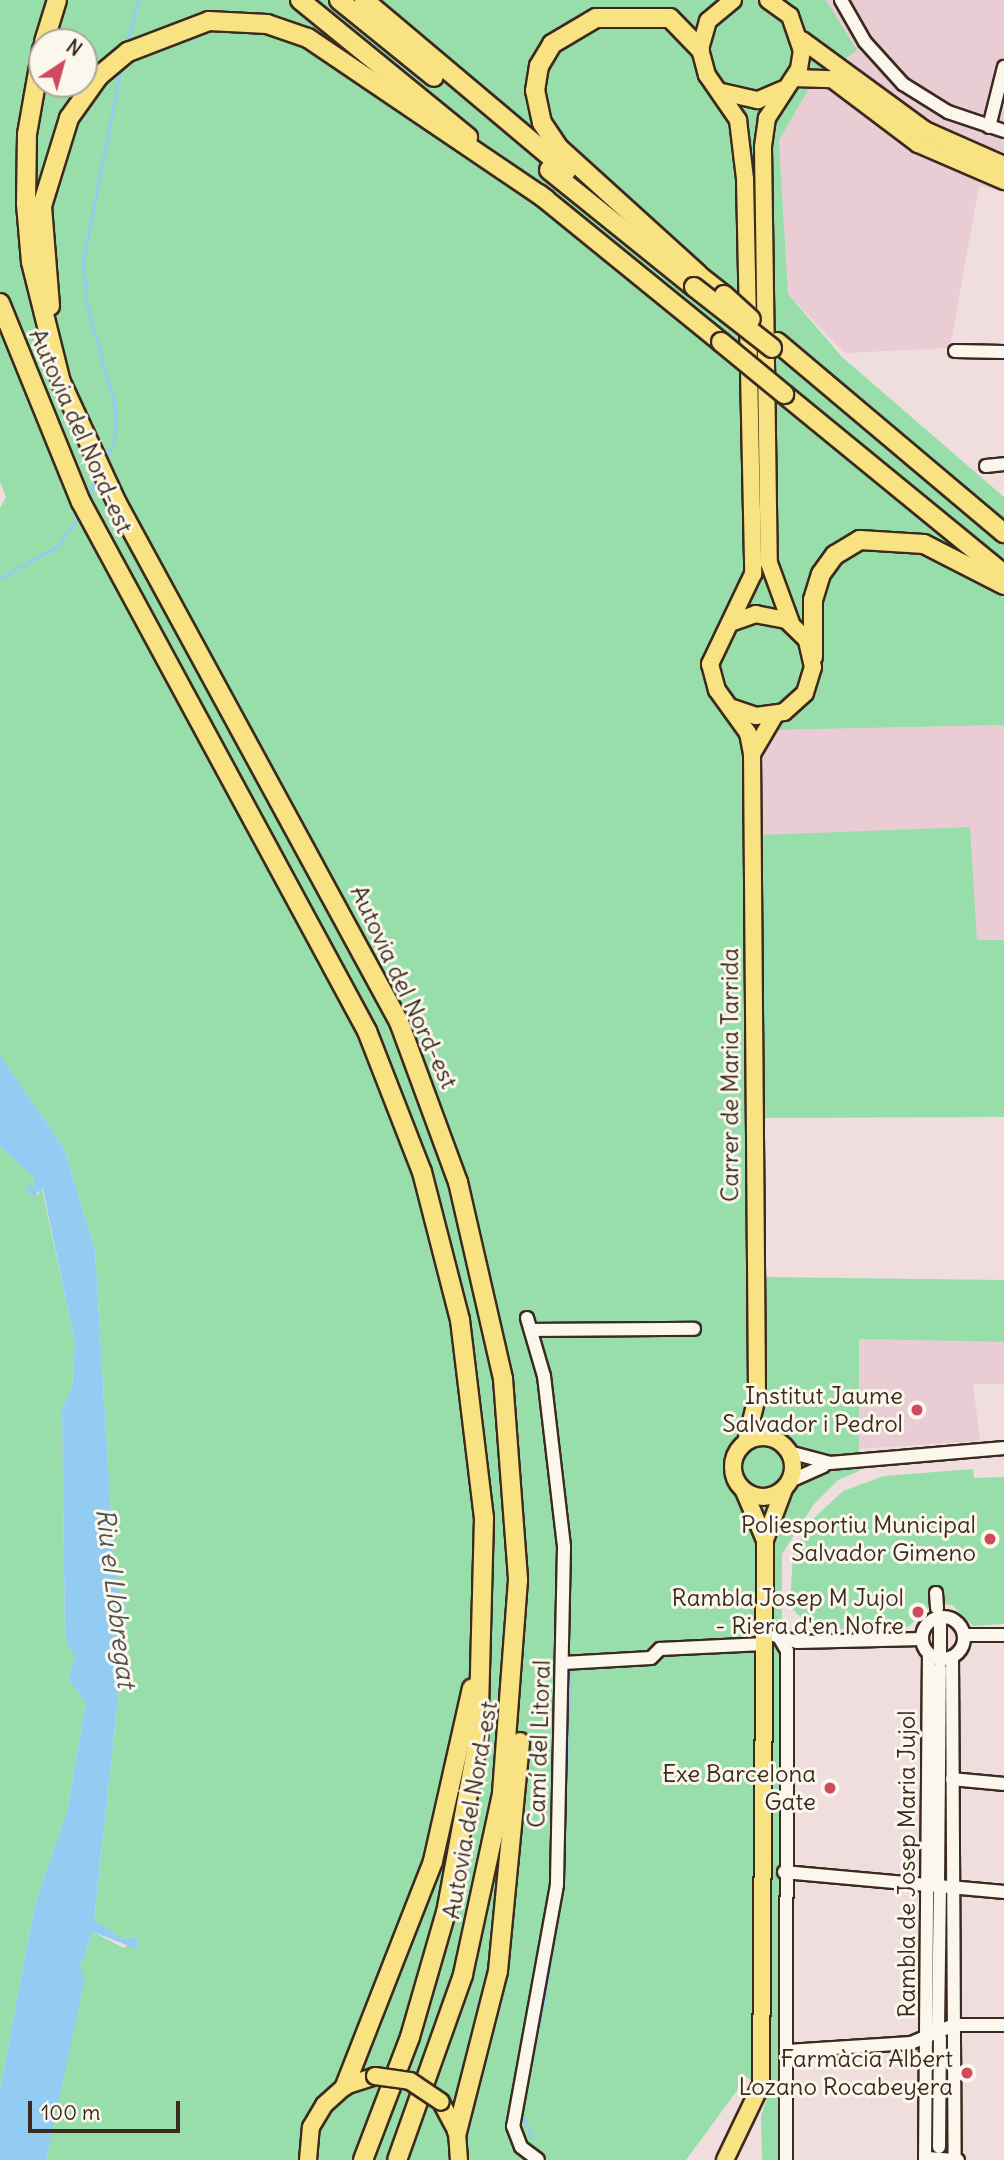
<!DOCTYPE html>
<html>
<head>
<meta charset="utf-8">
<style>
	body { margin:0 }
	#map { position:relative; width:1004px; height:2160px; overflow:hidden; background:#f0dede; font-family:Delius,sans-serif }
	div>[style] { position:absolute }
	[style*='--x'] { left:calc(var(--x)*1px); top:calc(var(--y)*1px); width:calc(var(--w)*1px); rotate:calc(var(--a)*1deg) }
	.built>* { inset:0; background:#e9ccd4 }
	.green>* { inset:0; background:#98deab }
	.water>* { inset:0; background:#92ccf2 }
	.stream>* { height:2.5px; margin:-1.25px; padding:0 1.25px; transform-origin:1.25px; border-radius:1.25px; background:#92ccf2 }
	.roads { filter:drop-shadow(2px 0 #3b2a1e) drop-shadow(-2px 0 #3b2a1e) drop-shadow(0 2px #3b2a1e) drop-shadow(0 -2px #3b2a1e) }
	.minor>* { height:12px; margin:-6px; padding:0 6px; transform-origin:6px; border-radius:6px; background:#fbf7ec }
	.minor>.ring { margin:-6px; padding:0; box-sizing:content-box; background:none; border:12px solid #fbf7ec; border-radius:50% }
	.major>* { height:16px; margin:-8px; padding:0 8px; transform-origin:8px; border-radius:8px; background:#f8e281 }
	.major>.ring { margin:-8px; padding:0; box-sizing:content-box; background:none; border:16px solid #f8e281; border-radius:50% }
	.highway>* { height:18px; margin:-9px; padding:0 9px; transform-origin:9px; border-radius:9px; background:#f8e281 }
	.bridges { filter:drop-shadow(2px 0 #3b2a1e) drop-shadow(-2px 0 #3b2a1e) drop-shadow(0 2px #3b2a1e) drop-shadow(0 -2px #3b2a1e) }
	.major-bridge>* { height:16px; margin:-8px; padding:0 8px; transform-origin:8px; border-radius:8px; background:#f8e281 }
	.highway-bridge>* { height:18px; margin:-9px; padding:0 9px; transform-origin:9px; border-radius:9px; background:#f8e281 }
	.dots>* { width:19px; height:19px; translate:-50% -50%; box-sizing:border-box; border:4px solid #fbf7ec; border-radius:50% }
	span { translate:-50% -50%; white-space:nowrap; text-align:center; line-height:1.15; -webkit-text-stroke:6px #fbf7ec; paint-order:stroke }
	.street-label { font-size:24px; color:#3b2a1e }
	.poi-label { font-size:24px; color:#3b2a1e }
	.right { translate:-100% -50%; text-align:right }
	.water-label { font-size:26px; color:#515253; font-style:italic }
	.north { position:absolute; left:28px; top:28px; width:70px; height:70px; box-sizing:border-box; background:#fbf7ec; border:2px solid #aea59a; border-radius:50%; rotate:36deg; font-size:19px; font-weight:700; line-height:28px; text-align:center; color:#3b2a1e }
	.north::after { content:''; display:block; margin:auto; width:24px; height:32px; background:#d1495b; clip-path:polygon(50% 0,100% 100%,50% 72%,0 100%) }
	.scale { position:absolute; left:28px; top:2101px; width:152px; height:32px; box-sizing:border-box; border:4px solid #3b2a1e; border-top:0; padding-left:9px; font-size:21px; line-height:24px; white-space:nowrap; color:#3b2a1e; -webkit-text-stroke:5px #fbf7ec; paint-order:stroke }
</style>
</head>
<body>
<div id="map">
	<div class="built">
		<div style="clip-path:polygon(826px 0,1004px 0,1004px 192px,979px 186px,950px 348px,844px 353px,788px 294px,779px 140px,811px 85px)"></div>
		<div style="clip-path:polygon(1004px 725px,1004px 940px,977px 940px,969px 827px,760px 836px,763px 745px,773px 730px)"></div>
		<div style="clip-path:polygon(859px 1339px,1004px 1342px,1004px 1384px,973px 1384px,980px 1441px,858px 1449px)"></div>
	</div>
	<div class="green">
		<div style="clip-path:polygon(evenodd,0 0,826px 0,857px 50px,811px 85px,779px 140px,788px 294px,842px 357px,1004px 497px,1004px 725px,773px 730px,763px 745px,760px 835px,970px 827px,977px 940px,1004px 940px,1004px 1117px,762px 1118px,763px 1277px,1004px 1280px,1004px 1342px,859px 1339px,859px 1471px,838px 1480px,814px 1504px,782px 1554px,780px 2160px,762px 2160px,761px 2117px,768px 2095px,747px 2077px,686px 2160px,46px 2160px,80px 1967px,93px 1932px,124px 1948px,136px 1937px,123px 1939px,94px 1921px,127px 1617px,114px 1566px,95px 1250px,64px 1148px,0 1055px,0 508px,6px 497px,0 482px,0 0,42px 42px,84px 42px,84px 84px,42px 84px,42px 42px)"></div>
		<div style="clip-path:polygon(0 1146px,35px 1179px,37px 1196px,42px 1188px,75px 1344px,72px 1388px,62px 1409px,65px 1638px,75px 1658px,68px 1680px,86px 1702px,67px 1812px,35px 1904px,0 2090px)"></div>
		<div style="clip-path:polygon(973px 1469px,974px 1478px,1004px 1477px,1004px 1624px,973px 1626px,952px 1605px,934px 1603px,908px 1627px,814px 1630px,790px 1607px,793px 1553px,812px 1520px,843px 1491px,884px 1476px)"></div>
	</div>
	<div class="water">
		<div style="clip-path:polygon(0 1055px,64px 1148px,95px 1250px,114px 1566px,127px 1617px,94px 1920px,123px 1939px,137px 1937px,137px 1949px,93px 1932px,80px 1967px,85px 1978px,46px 2160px,0 2160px,0 2090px,35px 1904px,67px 1812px,86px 1702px,68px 1680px,75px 1658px,65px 1638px,62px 1409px,72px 1388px,75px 1344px,43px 1189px,31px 1197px,25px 1186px,34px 1187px,35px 1179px,0 1146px)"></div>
	</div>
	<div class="stream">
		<div style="--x:127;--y:44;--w:45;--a:-76"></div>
		<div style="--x:105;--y:461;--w:22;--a:-66"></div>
		<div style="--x:114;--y:441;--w:34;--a:-88"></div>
		<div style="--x:115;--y:407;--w:105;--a:-105.5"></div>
		<div style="--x:87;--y:306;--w:45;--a:-95.1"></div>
		<div style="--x:83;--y:261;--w:197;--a:-78.9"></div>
		<div style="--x:87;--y:499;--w:25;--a:-64"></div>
		<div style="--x:0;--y:578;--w:66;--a:-28.9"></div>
		<div style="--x:58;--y:546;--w:39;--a:-55"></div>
		<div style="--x:564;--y:1844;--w:176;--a:-88"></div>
		<div style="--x:543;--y:2006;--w:94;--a:-80.8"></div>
		<div style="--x:533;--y:2048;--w:36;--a:-76"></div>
		<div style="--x:521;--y:2112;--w:29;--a:65"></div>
	</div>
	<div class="roads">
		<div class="minor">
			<div style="--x:841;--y:0;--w:48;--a:60.3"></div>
			<div style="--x:865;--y:42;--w:57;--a:47.9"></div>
			<div style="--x:903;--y:84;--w:53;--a:31.9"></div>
			<div style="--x:948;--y:112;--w:59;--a:18.7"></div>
			<div style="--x:989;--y:127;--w:62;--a:-76"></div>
			<div style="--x:955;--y:351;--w:49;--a:1.2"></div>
			<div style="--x:986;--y:466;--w:18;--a:-6"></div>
			<div style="--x:527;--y:1318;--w:60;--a:73.7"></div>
			<div style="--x:544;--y:1376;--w:172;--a:83.3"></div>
			<div style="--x:564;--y:1547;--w:338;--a:91.2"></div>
			<div style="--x:557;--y:1885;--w:245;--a:100.3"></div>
			<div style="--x:513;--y:2126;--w:22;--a:69"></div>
			<div style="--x:521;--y:2147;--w:21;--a:37"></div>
			<div style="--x:531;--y:1330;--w:163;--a:-0.4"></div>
			<div style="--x:789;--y:1452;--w:42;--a:15"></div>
			<div style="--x:830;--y:1463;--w:175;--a:-4.9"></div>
			<div style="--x:790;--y:1481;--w:37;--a:-24"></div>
			<div style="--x:936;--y:1593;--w:15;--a:86"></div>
			<div class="ring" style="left:922px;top:1617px;width:30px;height:30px"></div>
			<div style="--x:964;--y:1635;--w:40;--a:0"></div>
			<div style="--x:776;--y:1636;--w:22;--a:16"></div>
			<div style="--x:797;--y:1642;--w:125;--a:-1.4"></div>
			<div style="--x:779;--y:1637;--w:16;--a:60"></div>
			<div style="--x:787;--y:1651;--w:509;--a:90.11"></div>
			<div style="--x:940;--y:1652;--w:30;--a:-90"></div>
			<div style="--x:952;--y:1657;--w:499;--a:89.7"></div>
			<div style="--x:563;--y:1663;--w:88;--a:-3.3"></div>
			<div style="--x:651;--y:1658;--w:13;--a:-45"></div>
			<div style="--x:660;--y:1649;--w:104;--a:-2.8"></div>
			<div style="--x:952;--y:1779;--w:52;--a:5.5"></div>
			<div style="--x:784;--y:1872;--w:221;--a:5.2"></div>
			<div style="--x:938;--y:1883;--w:215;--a:-89.5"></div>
			<div style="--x:938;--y:2028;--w:136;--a:-89.2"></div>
			<div style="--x:787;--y:2051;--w:124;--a:-3.7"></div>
			<div style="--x:911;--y:2043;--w:47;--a:-22.7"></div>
			<div style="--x:954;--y:2025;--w:50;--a:0"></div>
			<div style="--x:939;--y:2147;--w:109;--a:-89.5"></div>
			<div style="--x:927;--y:2158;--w:31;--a:4"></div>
			<div style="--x:925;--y:2160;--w:506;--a:-89.55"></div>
		</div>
		<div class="major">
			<div style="--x:733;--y:0;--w:33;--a:140"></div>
			<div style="--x:708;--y:21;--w:29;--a:106"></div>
			<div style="--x:700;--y:49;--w:27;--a:75"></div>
			<div style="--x:707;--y:75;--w:55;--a:55.4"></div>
			<div style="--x:738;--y:120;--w:59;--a:83.2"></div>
			<div style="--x:745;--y:179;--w:395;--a:88.8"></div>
			<div style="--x:753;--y:574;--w:100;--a:115.5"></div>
			<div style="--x:710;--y:664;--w:27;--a:75"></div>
			<div style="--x:717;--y:690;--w:53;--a:54.2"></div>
			<div style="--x:748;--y:733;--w:21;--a:79"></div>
			<div style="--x:752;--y:754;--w:643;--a:89.55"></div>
			<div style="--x:757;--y:1397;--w:46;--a:103.7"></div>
			<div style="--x:768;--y:0;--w:27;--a:36"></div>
			<div style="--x:790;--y:16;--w:36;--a:71"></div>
			<div style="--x:802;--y:50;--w:19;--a:99"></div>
			<div style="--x:799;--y:69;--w:59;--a:123.1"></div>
			<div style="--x:767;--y:118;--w:30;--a:98"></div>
			<div style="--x:763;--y:148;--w:415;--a:89.2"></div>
			<div style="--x:769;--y:563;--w:64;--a:69.9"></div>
			<div style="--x:802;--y:40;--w:152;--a:36.2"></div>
			<div style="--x:925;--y:130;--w:86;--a:23.9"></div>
			<div style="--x:794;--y:78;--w:38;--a:2"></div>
			<div style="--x:832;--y:79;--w:108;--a:37.1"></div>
			<div style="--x:918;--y:144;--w:94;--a:23.3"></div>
			<div style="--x:722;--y:92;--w:37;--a:13"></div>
			<div style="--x:758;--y:100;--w:26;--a:-23"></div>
			<div style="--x:733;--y:708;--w:24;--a:19"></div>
			<div style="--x:756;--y:716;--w:28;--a:-8"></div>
			<div style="--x:784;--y:712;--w:28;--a:-42"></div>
			<div style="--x:805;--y:693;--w:27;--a:-73"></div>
			<div style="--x:813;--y:667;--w:28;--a:-103"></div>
			<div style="--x:807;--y:640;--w:29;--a:-136"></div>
			<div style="--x:786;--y:620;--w:31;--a:-169"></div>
			<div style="--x:756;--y:614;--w:24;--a:161"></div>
			<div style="--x:752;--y:754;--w:45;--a:-59.5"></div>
			<div class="ring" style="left:733px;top:1437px;width:44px;height:44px"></div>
			<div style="--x:744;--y:1491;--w:51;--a:66.9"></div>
			<div style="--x:441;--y:2102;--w:34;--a:62"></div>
			<div style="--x:457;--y:2132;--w:28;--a:86"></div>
			<div style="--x:308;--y:2160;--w:33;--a:-85"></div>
			<div style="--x:311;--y:2127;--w:26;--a:-59"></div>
			<div style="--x:324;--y:2105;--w:28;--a:-42"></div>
			<div style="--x:345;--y:2086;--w:32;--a:-18"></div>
			<div style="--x:725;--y:2160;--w:83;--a:-64.4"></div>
			<div style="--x:761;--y:2085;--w:545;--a:-89.58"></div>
			<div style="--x:765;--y:1540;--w:54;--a:-69.6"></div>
		</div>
		<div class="highway">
			<div style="--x:300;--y:0;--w:217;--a:39.2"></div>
			<div style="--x:339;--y:0;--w:122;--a:39"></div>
			<div style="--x:364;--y:0;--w:265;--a:40.1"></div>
			<div style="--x:44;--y:42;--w:44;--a:-72.8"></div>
			<div style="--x:42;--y:49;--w:86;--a:100"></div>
			<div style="--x:27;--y:134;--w:70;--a:90.8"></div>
			<div style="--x:26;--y:204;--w:58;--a:85.1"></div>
			<div style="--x:31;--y:262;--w:124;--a:76"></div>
			<div style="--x:61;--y:382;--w:133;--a:65.2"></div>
			<div style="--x:117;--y:503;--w:591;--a:61.48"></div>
			<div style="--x:399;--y:1022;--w:171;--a:69.8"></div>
			<div style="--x:458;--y:1182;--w:202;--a:77.1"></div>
			<div style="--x:503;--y:1379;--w:202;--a:85.7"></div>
			<div style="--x:518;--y:1580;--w:215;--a:94.3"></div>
			<div style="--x:502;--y:1794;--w:185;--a:102.2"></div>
			<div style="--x:463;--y:1975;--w:196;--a:109.6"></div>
			<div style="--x:549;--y:170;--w:186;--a:38.9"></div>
			<div style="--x:539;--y:194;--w:235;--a:39.1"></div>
			<div style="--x:691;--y:269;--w:42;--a:38.2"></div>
			<div style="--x:698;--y:274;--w:188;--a:-137.8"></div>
			<div style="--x:559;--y:148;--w:30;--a:-124"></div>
			<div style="--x:542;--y:123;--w:33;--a:-102"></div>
			<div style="--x:535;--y:91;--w:25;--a:-81"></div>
			<div style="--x:539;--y:66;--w:26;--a:-59"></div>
			<div style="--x:552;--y:44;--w:51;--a:-30.6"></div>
			<div style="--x:596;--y:18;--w:74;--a:0"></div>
			<div style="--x:670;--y:18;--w:43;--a:45.9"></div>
			<div style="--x:0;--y:303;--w:215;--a:67.9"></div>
			<div style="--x:81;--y:502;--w:601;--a:61.6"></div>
			<div style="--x:367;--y:1031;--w:151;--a:68.7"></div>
			<div style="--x:422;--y:1172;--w:153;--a:75.6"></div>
			<div style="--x:460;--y:1320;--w:199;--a:83.1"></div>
			<div style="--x:484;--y:1518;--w:222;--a:91.5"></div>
			<div style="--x:478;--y:1740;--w:175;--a:100.5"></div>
			<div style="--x:446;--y:1912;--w:130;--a:106.1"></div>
			<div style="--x:410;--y:2037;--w:132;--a:110.9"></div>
			<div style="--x:50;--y:306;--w:100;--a:-94.6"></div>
			<div style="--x:42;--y:206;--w:92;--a:-72.9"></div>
			<div style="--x:69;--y:118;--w:52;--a:-54.5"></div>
			<div style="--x:99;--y:76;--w:38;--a:-40"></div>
			<div style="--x:128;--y:52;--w:87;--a:-20.9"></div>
			<div style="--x:209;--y:21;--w:58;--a:3"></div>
			<div style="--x:267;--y:24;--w:43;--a:18.9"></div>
			<div style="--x:308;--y:38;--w:287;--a:34.1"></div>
			<div style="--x:777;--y:342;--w:297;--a:40.1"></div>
			<div style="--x:784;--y:394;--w:284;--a:39.3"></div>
			<div style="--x:813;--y:657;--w:57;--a:-90"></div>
			<div style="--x:813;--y:600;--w:27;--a:-73"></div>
			<div style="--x:821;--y:574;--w:24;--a:-54"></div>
			<div style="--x:835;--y:555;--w:29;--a:-31"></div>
			<div style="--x:860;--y:540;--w:64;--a:3.6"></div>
			<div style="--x:924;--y:544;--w:90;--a:27.1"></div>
			<div style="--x:345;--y:2086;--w:242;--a:-68.6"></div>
			<div style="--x:433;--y:1861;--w:177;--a:-77.3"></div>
			<div style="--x:457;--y:2132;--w:166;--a:-75.7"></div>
			<div style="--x:498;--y:1971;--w:230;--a:-84.5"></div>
		</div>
	</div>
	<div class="bridges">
		<div class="major-bridge">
			<div style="--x:375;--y:2076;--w:35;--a:8"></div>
			<div style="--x:410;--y:2081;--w:37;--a:34"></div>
		</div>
		<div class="highway-bridge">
			<div style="--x:694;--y:287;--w:99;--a:38"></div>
			<div style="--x:724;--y:295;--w:36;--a:42"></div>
			<div style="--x:721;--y:342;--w:82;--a:39.5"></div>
		</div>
	</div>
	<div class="dots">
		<div style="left:917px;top:1410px;background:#d1495b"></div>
		<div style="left:990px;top:1539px;background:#d1495b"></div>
		<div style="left:918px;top:1612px;background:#d1495b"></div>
		<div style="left:830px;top:1788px;background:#d1495b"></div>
		<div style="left:967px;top:2073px;background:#d1495b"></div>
	</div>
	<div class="street-label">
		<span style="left:81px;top:431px;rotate:66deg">Autovia del Nord-est</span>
		<span style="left:404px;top:987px;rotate:65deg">Autovia del Nord-est</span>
		<span style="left:730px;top:1075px;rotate:-90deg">Carrer de Maria Tarrida</span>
		<span style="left:539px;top:1744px;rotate:-88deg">Camí del Litoral</span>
		<span style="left:470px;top:1810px;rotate:-80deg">Autovia del Nord-est</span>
		<span style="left:907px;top:1864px;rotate:-90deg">Rambla de Josep Maria Jujol</span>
	</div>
	<div class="poi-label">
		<span class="right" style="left:903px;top:1410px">Institut Jaume<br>Salvador i Pedrol</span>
		<span class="right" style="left:976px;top:1539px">Poliesportiu Municipal<br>Salvador Gimeno</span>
		<span class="right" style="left:904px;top:1612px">Rambla Josep M Jujol<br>- Riera d'en Nofre</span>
		<span class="right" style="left:816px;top:1788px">Exe Barcelona<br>Gate</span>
		<span class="right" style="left:953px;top:2073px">Farmàcia Albert<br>Lozano Rocabeyera</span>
	</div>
	<div class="water-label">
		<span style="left:116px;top:1598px;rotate:83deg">Riu el Llobregat</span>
	</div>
	<div class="north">N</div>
	<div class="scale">100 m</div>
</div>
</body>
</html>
